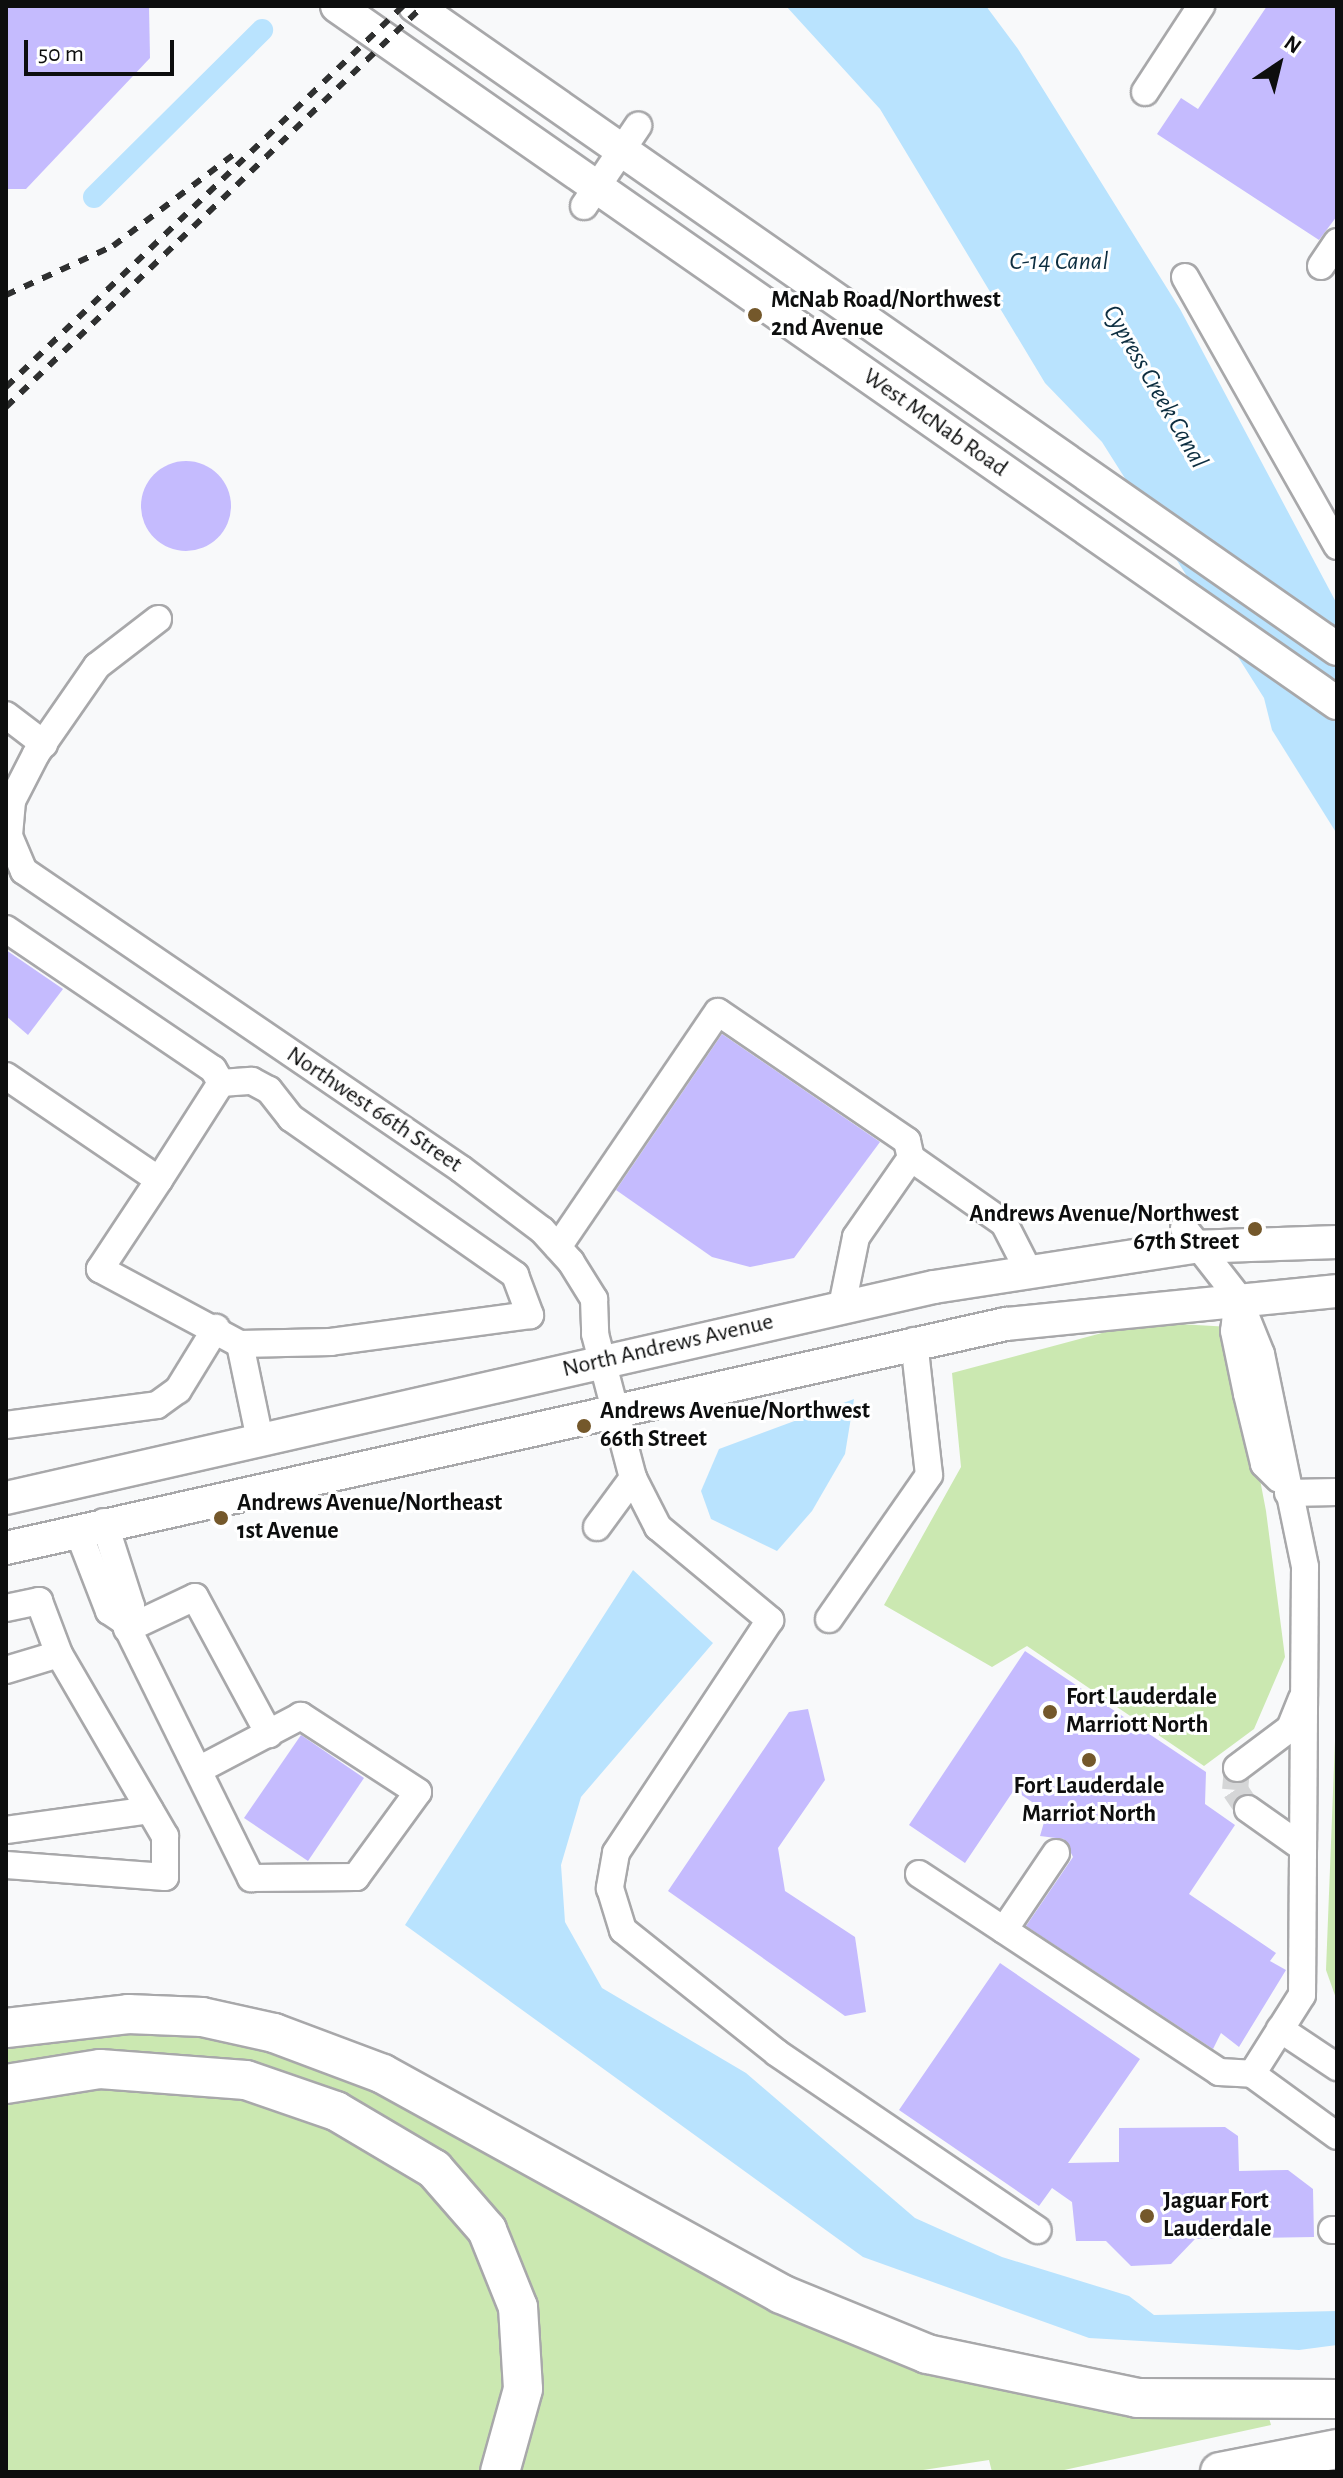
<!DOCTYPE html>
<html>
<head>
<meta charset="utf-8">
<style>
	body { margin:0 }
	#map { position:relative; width:1343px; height:2478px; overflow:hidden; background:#f8f9fa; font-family:"Alegreya Sans",sans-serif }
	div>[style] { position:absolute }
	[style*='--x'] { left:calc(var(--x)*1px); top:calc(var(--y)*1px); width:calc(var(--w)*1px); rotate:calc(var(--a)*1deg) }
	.green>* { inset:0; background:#cbe8b1 }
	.water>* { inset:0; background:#b9e3fe }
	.canal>* { height:22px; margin:-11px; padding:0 11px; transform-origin:11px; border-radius:11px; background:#b9e3fe }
	.building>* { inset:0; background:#c5bbfe }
	.round { border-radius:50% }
	.minor-tunnel>* { height:26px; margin-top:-13px; transform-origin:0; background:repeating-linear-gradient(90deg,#d5d6d7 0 26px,transparent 0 39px) }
	.roads { filter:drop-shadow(2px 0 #a8a8aa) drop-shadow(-2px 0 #a8a8aa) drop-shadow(0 2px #a8a8aa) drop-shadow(0 -2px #a8a8aa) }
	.minor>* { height:26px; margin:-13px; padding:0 13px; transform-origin:13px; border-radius:13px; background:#fff }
	.major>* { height:32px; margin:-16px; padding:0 16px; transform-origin:16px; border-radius:16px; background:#fff }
	.highway>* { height:38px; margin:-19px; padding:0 19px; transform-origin:19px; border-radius:19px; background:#fff }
	.rail>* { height:6px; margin-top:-3px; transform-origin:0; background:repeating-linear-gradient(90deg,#2f3030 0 10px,transparent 0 20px) }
	.dots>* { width:22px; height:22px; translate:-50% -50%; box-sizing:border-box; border:4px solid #fff; border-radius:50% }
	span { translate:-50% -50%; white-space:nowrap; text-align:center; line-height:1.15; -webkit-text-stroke:6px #fff; paint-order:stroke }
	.poi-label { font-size:24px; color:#0d0e0e; font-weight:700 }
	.left { translate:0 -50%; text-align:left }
	.right { translate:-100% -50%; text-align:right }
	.street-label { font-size:24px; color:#0d0e0e }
	.water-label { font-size:26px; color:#0d2e40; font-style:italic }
	.frame { position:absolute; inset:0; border:8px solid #0d0e0e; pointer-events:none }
	.north { position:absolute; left:1239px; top:24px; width:80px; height:80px; -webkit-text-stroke:6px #fff; paint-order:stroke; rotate:35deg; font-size:22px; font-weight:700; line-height:32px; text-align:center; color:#0d0e0e }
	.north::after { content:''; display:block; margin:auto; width:28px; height:36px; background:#0d0e0e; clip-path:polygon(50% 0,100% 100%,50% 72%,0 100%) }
	.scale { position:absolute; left:24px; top:40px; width:150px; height:36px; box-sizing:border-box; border:4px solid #0d0e0e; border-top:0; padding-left:10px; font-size:24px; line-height:28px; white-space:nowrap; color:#0d0e0e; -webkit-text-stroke:6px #fff; paint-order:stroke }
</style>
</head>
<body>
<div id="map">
	<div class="green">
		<div style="clip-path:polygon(1143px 1322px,1231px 1327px,1266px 1511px,1285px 1657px,1254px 1729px,1204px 1766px,1027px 1646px,992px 1667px,884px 1605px,961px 1467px,952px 1373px)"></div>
		<div style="clip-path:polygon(1337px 1690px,1337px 2001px,1326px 1970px)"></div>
		<div style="clip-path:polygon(74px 2031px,204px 2032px,332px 2067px,908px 2363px,1088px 2408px,1269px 2418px,1271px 2425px,1055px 2472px,992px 2472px,989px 2460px,910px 2472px,512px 2472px,520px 2276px,357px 2110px,6px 2073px,6px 2042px)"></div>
		<div style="clip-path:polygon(70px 2083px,263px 2097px,409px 2165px,468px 2224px,500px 2294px,510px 2376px,481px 2472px,6px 2472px,6px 2095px)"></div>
	</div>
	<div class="water">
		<div style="clip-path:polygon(786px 6px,986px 6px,1018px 49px,1180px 309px,1337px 604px,1337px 834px,1272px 730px,1264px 698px,1102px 442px,1045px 383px,880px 109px)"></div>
		<div style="clip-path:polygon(854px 1399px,845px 1454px,812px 1511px,777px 1551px,711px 1519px,701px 1491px,719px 1449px)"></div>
		<div style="clip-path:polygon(633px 1570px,713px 1643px,581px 1797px,561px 1865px,565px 1922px,602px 1988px,746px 2073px,915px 2218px,1002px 2257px,1129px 2296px,1154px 2315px,1337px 2311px,1337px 2345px,1299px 2350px,1089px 2338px,863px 2257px,405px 1925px)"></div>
	</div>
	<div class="canal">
		<div style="--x:94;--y:197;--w:237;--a:-44.8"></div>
	</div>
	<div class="building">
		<div style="clip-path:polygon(6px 6px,149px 6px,150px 58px,26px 189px,6px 189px)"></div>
		<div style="clip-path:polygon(1267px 6px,1337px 6px,1337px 216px,1319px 240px,1157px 134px,1181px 98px,1198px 109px)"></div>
		<div class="round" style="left:141px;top:461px;width:90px;height:90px"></div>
		<div style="clip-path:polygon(6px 950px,63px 989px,28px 1035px,6px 1016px)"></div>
		<div style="clip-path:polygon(722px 1034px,880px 1142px,794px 1258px,750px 1267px,712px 1257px,616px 1190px)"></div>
		<div style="clip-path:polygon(1025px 1651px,1206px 1772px,1205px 1804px,1235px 1825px,1189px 1894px,1276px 1953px,1270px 1961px,1286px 1970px,1239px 2047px,1221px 2033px,1213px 2049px,1026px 1926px,1073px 1857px,1064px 1839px,1040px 1836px,1047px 1812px,1014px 1790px,965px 1863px,909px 1825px)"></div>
		<div style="clip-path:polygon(808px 1709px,825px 1780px,778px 1848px,785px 1891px,855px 1937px,866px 2012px,845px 2016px,668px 1891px,789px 1712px)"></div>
		<div style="clip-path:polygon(301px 1735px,364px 1778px,308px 1861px,244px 1818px)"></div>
		<div style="clip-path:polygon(1000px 1963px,1140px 2059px,1068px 2163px,1119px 2162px,1119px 2128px,1225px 2127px,1238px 2136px,1239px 2171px,1288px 2170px,1313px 2189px,1314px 2237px,1195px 2239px,1171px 2264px,1131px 2266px,1106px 2241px,1076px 2241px,1072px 2202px,1052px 2188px,1039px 2206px,899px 2110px)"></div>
	</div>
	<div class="minor-tunnel">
		<div style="--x:1237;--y:1768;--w:22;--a:95"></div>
		<div style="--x:1235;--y:1790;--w:23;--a:56"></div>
	</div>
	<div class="roads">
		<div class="minor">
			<div style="--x:1145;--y:92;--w:103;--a:-56.9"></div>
			<div style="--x:584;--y:206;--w:97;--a:-56"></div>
			<div style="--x:1321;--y:266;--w:29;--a:-56"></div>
			<div style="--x:1185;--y:277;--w:309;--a:60.5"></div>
			<div style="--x:158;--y:619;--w:77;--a:142.4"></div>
			<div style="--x:97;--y:666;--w:107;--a:124.7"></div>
			<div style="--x:36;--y:754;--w:53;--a:117.1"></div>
			<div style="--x:12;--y:801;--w:35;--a:95"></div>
			<div style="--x:9;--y:836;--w:38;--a:67"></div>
			<div style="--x:24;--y:871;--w:529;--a:34.29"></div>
			<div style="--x:461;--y:1169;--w:101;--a:37"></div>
			<div style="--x:542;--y:1230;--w:43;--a:47.8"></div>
			<div style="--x:571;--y:1262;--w:44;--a:58.1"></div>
			<div style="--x:594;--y:1299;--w:35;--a:88"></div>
			<div style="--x:595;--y:1334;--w:149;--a:75.2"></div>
			<div style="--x:633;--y:1478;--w:55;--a:63"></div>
			<div style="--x:658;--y:1527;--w:146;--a:39.7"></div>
			<div style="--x:770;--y:1620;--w:279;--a:123.5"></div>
			<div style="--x:616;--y:1853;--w:36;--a:100"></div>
			<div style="--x:610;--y:1888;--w:44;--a:72.8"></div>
			<div style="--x:623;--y:1930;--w:197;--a:38.6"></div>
			<div style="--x:777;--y:2053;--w:315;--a:34.2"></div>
			<div style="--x:6;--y:715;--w:48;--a:37.3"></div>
			<div style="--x:6;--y:929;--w:250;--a:34.1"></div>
			<div style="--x:213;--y:1069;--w:16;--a:60"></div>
			<div style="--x:221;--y:1083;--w:115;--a:122.6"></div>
			<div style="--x:6;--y:1076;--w:185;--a:34.2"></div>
			<div style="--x:159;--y:1180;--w:107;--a:123.5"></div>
			<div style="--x:100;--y:1269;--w:159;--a:28.2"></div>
			<div style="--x:240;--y:1344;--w:98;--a:78.2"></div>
			<div style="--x:221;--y:1083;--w:31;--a:-4"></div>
			<div style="--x:252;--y:1081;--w:19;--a:28"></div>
			<div style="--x:269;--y:1090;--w:36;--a:52"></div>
			<div style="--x:291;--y:1118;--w:274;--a:35"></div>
			<div style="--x:515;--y:1275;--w:43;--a:69.4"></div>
			<div style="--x:530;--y:1315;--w:201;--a:172.3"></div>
			<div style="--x:331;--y:1342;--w:91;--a:178.7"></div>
			<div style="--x:1184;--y:1228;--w:88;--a:52"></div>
			<div style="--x:1238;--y:1297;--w:61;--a:68"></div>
			<div style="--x:1261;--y:1354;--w:217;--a:78.3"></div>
			<div style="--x:1305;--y:1567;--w:428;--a:90.4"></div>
			<div style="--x:1302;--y:1995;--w:93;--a:122.3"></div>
			<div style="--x:1252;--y:2074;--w:105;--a:36.1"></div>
			<div style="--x:558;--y:1247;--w:284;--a:-55.8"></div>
			<div style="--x:718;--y:1012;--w:229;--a:34.3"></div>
			<div style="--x:907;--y:1141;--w:17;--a:77"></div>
			<div style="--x:1237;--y:1304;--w:27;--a:96"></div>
			<div style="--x:1234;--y:1331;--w:64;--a:78.3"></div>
			<div style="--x:1247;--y:1394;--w:72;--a:76.3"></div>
			<div style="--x:1264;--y:1464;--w:21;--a:45"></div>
			<div style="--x:842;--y:1306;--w:70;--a:-78.5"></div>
			<div style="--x:856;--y:1237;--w:96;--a:-55.2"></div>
			<div style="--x:911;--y:1158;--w:113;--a:35"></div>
			<div style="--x:1004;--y:1223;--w:53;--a:62.9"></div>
			<div style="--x:6;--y:1425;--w:152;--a:-7.5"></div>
			<div style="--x:157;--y:1405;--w:26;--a:-36"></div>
			<div style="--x:178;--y:1390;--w:73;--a:-58.5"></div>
			<div style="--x:1288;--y:1493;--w:49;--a:-1.2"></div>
			<div style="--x:104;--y:1522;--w:88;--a:72.2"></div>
			<div style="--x:131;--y:1606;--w:17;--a:115"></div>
			<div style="--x:597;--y:1527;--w:61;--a:-53.7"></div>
			<div style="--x:78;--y:1531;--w:86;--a:68.8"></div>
			<div style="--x:109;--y:1611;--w:18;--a:34"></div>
			<div style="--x:124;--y:1621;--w:287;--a:63.7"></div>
			<div style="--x:251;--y:1878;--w:105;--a:-0.5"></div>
			<div style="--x:356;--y:1877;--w:105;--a:-53.9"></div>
			<div style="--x:418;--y:1792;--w:140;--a:-147"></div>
			<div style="--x:301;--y:1716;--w:116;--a:152.3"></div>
			<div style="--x:6;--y:1608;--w:34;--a:-12"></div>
			<div style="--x:39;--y:1601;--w:57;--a:69.3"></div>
			<div style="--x:59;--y:1654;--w:211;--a:59.8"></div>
			<div style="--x:165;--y:1836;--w:41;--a:90"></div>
			<div style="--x:165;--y:1877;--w:159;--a:-175.7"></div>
			<div style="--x:829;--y:1619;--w:175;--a:-55.2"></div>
			<div style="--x:929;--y:1475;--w:135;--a:-96.4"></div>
			<div style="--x:127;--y:1629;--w:75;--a:-25.2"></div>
			<div style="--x:195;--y:1597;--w:156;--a:61.6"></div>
			<div style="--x:6;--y:1670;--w:55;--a:-16.8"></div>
			<div style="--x:1237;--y:1768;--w:66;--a:-37"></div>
			<div style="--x:1290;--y:1728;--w:31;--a:-68"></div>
			<div style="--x:1248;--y:1809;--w:67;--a:35.3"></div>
			<div style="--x:6;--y:1830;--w:145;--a:-7.9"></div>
			<div style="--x:919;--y:1874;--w:359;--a:33.4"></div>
			<div style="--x:1219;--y:2072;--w:33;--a:3"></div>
			<div style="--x:1004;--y:1930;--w:93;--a:-56"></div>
			<div style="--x:1280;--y:2029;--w:69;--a:33.7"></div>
			<div style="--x:1332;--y:2230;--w:5;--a:0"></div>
		</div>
		<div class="major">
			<div style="--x:337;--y:6;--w:1219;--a:34.88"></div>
			<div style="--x:415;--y:6;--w:1124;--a:34.89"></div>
			<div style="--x:6;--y:1498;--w:952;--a:-12.81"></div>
			<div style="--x:934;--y:1287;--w:261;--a:-8.8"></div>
			<div style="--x:1192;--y:1247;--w:145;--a:-2"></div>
			<div style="--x:6;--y:1548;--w:1025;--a:-12.63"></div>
			<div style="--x:1006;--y:1324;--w:333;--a:-5.7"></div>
		</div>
		<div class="highway">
			<div style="--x:6;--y:2028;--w:123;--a:-6.5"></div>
			<div style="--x:128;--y:2014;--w:74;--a:2.3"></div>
			<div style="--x:202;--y:2017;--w:74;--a:12.5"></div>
			<div style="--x:274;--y:2033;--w:116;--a:20.6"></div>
			<div style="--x:383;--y:2074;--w:455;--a:28.9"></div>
			<div style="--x:781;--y:2294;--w:158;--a:22.3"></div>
			<div style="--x:927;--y:2354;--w:215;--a:11.8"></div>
			<div style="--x:1137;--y:2398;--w:200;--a:0.3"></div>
			<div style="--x:6;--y:2084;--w:95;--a:-9.1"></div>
			<div style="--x:100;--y:2069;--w:146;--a:4.3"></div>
			<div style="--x:246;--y:2080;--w:95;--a:19"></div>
			<div style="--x:336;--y:2111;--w:114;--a:30.6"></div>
			<div style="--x:434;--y:2169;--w:81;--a:49"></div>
			<div style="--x:487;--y:2230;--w:83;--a:68.1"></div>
			<div style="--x:518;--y:2307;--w:82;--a:86.5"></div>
			<div style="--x:523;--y:2389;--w:86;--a:105.5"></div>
			<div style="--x:1220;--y:2472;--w:119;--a:-11.1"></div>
		</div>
	</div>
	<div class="rail">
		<div style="--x:6;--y:295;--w:118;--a:-24.6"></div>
		<div style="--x:113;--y:246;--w:152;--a:-37.2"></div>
		<div style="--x:6;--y:387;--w:550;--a:-43.82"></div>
		<div style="--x:6;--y:407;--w:579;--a:-43.88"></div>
	</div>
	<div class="dots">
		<div style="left:755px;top:315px;background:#74582b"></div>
		<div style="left:1255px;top:1229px;background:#74582b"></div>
		<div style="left:584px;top:1426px;background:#74582b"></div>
		<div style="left:221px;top:1518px;background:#74582b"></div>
		<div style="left:1050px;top:1712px;background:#74582b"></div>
		<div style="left:1089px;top:1760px;background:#74582b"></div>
		<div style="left:1147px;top:2216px;background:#74582b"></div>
	</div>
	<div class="poi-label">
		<span class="left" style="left:771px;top:315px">McNab Road/Northwest<br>2nd Avenue</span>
		<span class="right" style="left:1239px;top:1229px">Andrews Avenue/Northwest<br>67th Street</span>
		<span class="left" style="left:600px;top:1426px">Andrews Avenue/Northwest<br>66th Street</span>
		<span class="left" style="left:237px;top:1518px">Andrews Avenue/Northeast<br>1st Avenue</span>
		<span class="left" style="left:1066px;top:1712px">Fort Lauderdale<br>Marriott North</span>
		<span style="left:1089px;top:1801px">Fort Lauderdale<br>Marriot North</span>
		<span class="left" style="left:1163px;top:2216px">Jaguar Fort<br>Lauderdale</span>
	</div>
	<div class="street-label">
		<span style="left:935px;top:423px;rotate:35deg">West McNab Road</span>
		<span style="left:374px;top:1110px;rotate:34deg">Northwest 66th Street</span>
		<span style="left:668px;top:1346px;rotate:-13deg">North Andrews Avenue</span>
	</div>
	<div class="water-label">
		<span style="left:1059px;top:262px">C-14 Canal</span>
		<span style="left:1155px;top:387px;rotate:60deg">Cypress Creek Canal</span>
	</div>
	<div class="frame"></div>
	<div class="north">N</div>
	<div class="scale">50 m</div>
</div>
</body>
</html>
